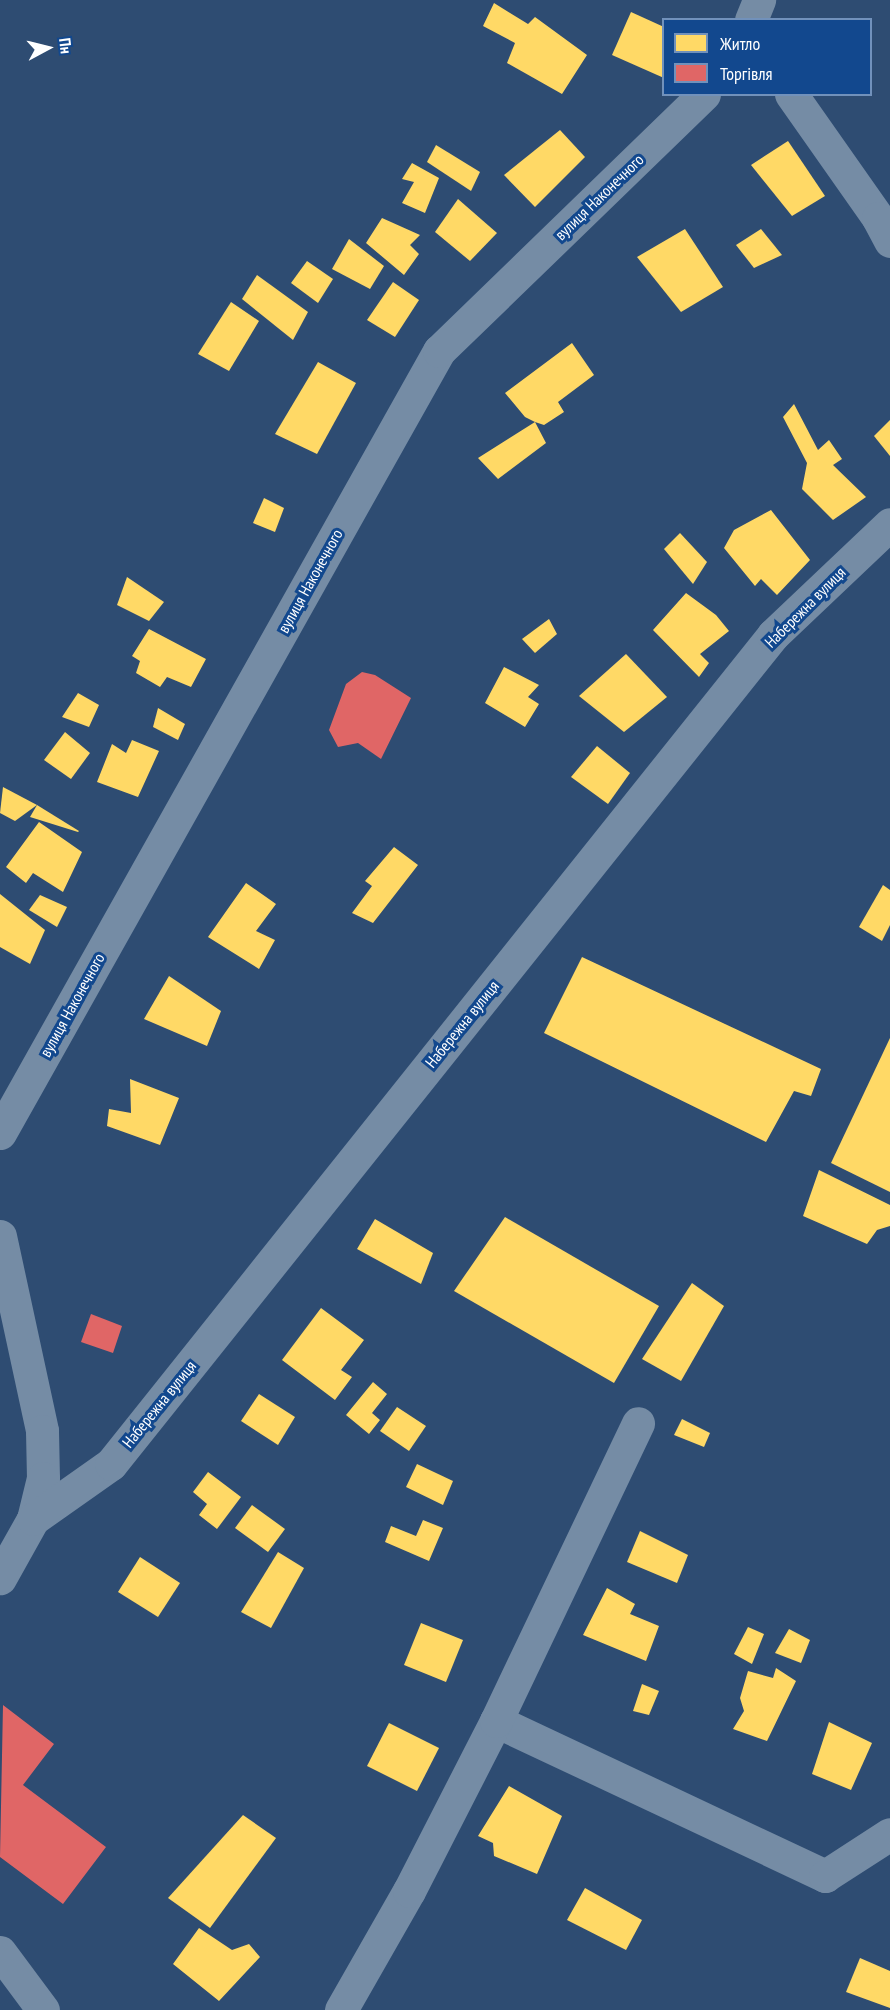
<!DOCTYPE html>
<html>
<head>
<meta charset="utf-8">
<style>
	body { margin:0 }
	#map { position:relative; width:890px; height:2010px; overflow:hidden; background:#2e4c72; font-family:"PT Sans Narrow",sans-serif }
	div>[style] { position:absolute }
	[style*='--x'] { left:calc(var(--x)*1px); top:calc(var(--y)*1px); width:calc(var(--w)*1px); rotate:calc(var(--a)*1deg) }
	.homes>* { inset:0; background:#ffd966 }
	.shops>* { inset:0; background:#e06666 }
	.minor>* { height:33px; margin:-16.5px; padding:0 16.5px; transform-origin:16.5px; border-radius:16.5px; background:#758ca5 }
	span { translate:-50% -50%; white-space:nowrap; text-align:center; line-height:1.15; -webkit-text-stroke:6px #12488e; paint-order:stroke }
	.street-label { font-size:16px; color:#fff }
	.legend { position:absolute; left:662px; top:18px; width:210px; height:78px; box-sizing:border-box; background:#12488e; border:2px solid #7191bb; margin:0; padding:8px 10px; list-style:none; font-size:18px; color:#fff }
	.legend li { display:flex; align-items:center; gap:12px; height:30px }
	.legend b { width:30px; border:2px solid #7191bb }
	.north { position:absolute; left:18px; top:18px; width:60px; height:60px; -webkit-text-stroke:4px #12488e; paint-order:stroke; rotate:83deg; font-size:16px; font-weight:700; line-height:24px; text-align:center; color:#fff }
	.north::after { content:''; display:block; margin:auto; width:21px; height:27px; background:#fff; clip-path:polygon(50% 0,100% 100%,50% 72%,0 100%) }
</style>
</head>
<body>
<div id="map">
	<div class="homes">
		<div style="clip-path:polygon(494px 3px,528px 24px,535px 17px,587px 55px,562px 94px,507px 63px,515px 43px,483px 26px)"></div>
		<div style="clip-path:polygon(631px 12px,664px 27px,664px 78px,612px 55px)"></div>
		<div style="clip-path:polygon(560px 130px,585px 157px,535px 207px,504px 175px)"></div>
		<div style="clip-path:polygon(788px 141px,825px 196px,792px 216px,751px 165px)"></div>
		<div style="clip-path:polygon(436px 145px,480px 172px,471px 191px,427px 162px)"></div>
		<div style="clip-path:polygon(412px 163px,439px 178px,425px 213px,402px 203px,414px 182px,402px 179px)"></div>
		<div style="clip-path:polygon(458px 199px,497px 233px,470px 261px,435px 232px)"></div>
		<div style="clip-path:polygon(382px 218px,420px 235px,410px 245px,419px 254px,404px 275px,366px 243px)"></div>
		<div style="clip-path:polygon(685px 229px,723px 287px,681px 312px,637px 257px)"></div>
		<div style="clip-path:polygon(761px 229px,782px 255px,754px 268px,736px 245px)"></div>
		<div style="clip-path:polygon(349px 239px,384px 266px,370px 289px,332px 269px)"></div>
		<div style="clip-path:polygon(307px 261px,333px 279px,318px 303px,291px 283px)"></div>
		<div style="clip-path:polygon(257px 275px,308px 312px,293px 340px,242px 299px)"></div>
		<div style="clip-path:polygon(393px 282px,419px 300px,395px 337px,367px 320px)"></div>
		<div style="clip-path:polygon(231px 302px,259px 321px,229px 371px,198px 354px)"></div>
		<div style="clip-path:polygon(572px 343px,594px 375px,558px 402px,564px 412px,544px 425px,535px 422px,546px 443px,498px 479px,478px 458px,535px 422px,525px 417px,505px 393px)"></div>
		<div style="clip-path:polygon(318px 362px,356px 383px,317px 454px,275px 434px)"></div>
		<div style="clip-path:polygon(794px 404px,818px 450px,829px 440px,842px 459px,833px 465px,866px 497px,833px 520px,802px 489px,807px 463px,783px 417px)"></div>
		<div style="clip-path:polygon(890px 420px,890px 456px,874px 436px)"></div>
		<div style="clip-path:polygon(264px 498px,284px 508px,275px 532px,253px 523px)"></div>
		<div style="clip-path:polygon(771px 510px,810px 560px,777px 595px,761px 579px,755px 586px,724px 548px,734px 530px)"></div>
		<div style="clip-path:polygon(680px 533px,707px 562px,693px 584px,664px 549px)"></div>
		<div style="clip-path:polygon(127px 577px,164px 602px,149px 621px,117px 605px)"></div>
		<div style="clip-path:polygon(686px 593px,716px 615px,729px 631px,700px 654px,709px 663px,699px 677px,653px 630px)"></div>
		<div style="clip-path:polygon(549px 619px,557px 634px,535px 653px,522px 639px)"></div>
		<div style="clip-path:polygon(149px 629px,206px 659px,191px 687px,167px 677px,160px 687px,136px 673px,140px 661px,132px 656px)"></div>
		<div style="clip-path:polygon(626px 654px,667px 697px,624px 732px,579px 696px)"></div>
		<div style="clip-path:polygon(504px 667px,539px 685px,528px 697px,539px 704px,525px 727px,485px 703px)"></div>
		<div style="clip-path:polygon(78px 693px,99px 705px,89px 727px,62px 717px)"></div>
		<div style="clip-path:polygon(158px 708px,185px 724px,178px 740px,153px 727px)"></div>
		<div style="clip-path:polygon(65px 732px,90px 753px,71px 779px,44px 760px)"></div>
		<div style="clip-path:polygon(132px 740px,159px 751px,138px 797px,97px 782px,112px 744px,126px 753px)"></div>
		<div style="clip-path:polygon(597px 746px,630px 773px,608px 804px,571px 777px)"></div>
		<div style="clip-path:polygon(3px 787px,37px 805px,15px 821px,0 813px)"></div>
		<div style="clip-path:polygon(37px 805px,79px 831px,78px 832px,30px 817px)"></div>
		<div style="clip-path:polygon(39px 822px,82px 852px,63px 892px,33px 873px,26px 883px,6px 867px)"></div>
		<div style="clip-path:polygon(394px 847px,418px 865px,373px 923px,352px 913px,372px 886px,365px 881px)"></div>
		<div style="clip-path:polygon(246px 883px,276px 904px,256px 931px,275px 940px,259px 969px,208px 937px)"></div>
		<div style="clip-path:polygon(883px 885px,890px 890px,890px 925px,882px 941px,859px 927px)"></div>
		<div style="clip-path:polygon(0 894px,45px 930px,30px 964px,0 947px)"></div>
		<div style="clip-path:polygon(40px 895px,67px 907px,57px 927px,29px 910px)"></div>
		<div style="clip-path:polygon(582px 957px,821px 1069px,811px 1096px,794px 1091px,766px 1142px,544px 1033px)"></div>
		<div style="clip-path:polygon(169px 976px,221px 1011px,207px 1046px,144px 1019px)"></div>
		<div style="clip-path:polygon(890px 1038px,890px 1192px,831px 1163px)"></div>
		<div style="clip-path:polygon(130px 1079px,179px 1098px,160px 1145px,107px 1126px,109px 1109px,131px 1113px)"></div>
		<div style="clip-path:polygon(819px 1170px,890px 1205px,890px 1226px,877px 1230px,867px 1244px,803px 1216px)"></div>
		<div style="clip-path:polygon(505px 1217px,659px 1306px,614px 1383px,454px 1291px)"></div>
		<div style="clip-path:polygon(375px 1219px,433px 1253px,421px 1284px,357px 1249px)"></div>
		<div style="clip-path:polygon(692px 1283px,724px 1306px,681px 1381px,642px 1359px)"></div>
		<div style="clip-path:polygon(321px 1308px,364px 1340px,341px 1370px,352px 1377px,335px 1400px,282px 1360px)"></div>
		<div style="clip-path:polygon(373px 1382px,387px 1394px,372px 1413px,380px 1420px,369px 1434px,346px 1415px)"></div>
		<div style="clip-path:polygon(259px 1394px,295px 1417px,278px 1445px,241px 1421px)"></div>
		<div style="clip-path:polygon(397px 1407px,426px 1426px,409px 1451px,380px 1431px)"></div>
		<div style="clip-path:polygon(682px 1419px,710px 1433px,704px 1447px,674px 1435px)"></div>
		<div style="clip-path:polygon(417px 1464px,453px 1481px,443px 1505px,406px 1487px)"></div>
		<div style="clip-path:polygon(208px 1472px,241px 1497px,217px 1529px,199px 1515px,207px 1504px,193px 1492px)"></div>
		<div style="clip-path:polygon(252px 1505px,285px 1529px,268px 1552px,235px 1528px)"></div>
		<div style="clip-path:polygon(423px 1520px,443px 1528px,429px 1561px,385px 1542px,391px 1526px,416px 1536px)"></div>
		<div style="clip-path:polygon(640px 1531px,688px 1555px,677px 1583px,627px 1562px)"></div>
		<div style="clip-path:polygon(278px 1552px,304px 1568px,271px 1628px,241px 1612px)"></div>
		<div style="clip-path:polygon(140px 1557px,180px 1583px,158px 1617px,118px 1592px)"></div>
		<div style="clip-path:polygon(607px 1588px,635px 1604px,630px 1614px,659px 1626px,646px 1661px,583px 1635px)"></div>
		<div style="clip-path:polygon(421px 1623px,463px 1640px,446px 1682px,404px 1665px)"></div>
		<div style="clip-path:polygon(748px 1627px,764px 1634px,752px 1664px,734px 1654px)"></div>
		<div style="clip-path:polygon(789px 1629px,810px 1640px,801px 1663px,775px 1653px)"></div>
		<div style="clip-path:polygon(776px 1668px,796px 1681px,767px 1741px,733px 1729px,744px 1711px,740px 1698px,748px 1671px,773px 1678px)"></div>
		<div style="clip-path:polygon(642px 1684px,659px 1691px,649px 1715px,633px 1711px)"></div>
		<div style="clip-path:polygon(829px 1722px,872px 1743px,851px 1790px,812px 1774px)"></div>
		<div style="clip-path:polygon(389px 1723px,439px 1748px,417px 1791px,367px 1766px)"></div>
		<div style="clip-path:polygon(509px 1786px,562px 1816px,537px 1874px,494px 1856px,493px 1843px,478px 1836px)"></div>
		<div style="clip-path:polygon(243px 1815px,276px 1838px,210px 1928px,168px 1898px)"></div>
		<div style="clip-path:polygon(585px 1888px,642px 1920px,626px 1950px,567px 1920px)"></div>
		<div style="clip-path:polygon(199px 1928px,232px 1950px,249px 1944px,260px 1957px,219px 2001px,173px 1964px)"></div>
		<div style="clip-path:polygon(860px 1958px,890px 1971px,890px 2008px,846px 1992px)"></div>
	</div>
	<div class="shops">
		<div style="clip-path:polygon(362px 672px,375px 675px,411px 698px,381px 759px,358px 743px,338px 747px,329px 730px,346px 684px)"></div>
		<div style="clip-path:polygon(91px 1314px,122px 1326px,113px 1353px,81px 1342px)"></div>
		<div style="clip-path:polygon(3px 1705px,54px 1744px,23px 1785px,106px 1847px,63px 1904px,0 1857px)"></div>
	</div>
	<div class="minor">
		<div style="--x:751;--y:20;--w:22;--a:-68"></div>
		<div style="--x:791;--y:94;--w:151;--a:54.9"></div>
		<div style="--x:878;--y:218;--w:26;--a:62"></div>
		<div style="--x:0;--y:1133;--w:897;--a:-60.69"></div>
		<div style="--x:439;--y:351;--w:369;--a:-44.1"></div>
		<div style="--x:0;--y:1236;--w:199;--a:77.8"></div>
		<div style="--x:42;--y:1431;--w:47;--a:88.8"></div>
		<div style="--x:43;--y:1478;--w:42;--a:103.7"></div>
		<div style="--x:33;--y:1519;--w:68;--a:119.2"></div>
		<div style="--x:33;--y:1519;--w:95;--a:-35.2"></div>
		<div style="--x:111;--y:1464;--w:1061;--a:-51.39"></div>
		<div style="--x:773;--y:635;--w:161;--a:-43.5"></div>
		<div style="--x:496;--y:1721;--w:364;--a:25.2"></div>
		<div style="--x:825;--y:1876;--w:77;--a:-32.9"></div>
		<div style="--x:0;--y:1952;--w:72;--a:53.4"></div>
		<div style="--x:341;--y:2010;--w:137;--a:-60.3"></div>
		<div style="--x:409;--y:1891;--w:191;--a:-62.9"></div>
		<div style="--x:496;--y:1721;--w:330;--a:-64.5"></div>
	</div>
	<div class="street-label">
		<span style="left:599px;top:197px;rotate:-44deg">вулиця Наконечного</span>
		<span style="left:310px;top:581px;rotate:-61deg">вулиця Наконечного</span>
		<span style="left:805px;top:607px;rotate:-45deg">Набережна вулиця</span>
		<span style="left:72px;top:1005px;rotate:-61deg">вулиця Наконечного</span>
		<span style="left:462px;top:1024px;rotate:-51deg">Набережна вулиця</span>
		<span style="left:159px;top:1404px;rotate:-51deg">Набережна вулиця</span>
	</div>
	<ul class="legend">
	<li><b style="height:16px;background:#ffd966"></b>Житло</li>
	<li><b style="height:16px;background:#e06666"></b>Торгівля</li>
	</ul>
	<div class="north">Пн</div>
</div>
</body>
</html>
